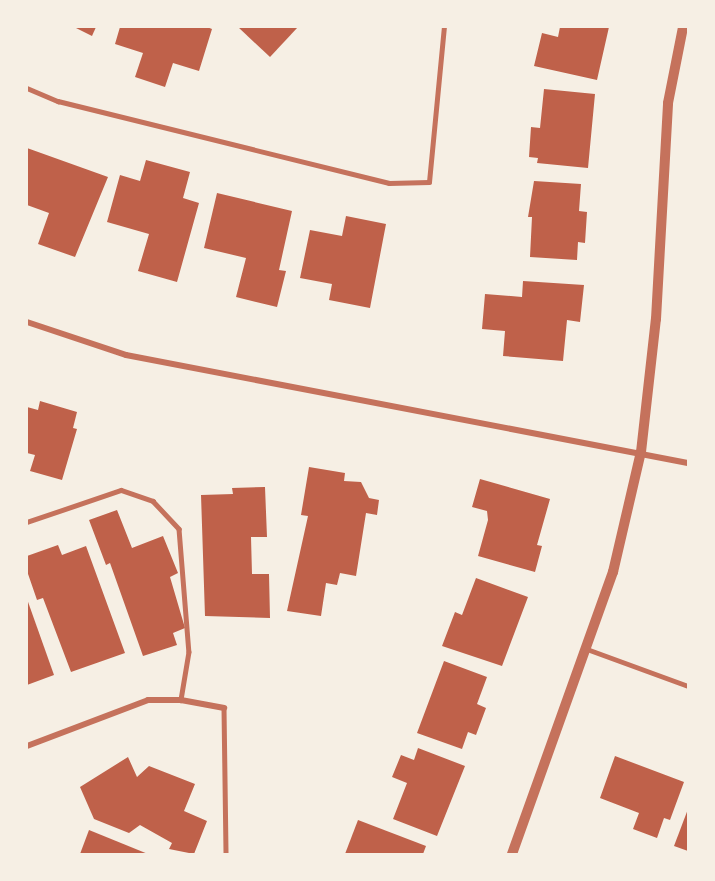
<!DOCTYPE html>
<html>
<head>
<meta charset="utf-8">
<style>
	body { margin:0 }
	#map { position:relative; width:715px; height:881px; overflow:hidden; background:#f6efe4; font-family:Merriweather,serif }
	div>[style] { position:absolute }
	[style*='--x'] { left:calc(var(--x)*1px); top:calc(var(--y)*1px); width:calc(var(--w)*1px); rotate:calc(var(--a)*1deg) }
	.building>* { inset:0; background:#bf614a }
	.service>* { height:4.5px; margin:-2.25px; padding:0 2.25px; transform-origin:2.25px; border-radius:2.25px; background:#c5725c }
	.minor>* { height:6px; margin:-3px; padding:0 3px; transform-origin:3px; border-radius:3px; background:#c5725c }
	.tertiary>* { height:10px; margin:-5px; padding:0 5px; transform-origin:5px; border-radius:5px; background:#c5725c }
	span { translate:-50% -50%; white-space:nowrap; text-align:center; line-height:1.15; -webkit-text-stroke:4.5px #f6efe4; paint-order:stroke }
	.frame { position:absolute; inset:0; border:28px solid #f6efe4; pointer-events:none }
</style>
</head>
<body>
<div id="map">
	<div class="building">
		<div style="clip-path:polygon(74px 27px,96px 27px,92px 36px)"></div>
		<div style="clip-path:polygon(120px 27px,207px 27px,212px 29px,199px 71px,173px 63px,165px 87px,135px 77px,143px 53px,115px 44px)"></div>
		<div style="clip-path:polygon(238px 27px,298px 27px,270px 57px)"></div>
		<div style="clip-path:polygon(560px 27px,609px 27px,597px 80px,534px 66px,542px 33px,558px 37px)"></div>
		<div style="clip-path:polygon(544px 89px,595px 94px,588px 168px,537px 163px,538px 158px,529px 157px,531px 127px,540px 128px)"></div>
		<div style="clip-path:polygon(27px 148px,108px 177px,75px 257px,38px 244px,49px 213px,27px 205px)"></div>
		<div style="clip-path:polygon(146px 160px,190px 172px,183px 198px,199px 203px,177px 282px,138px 271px,149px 234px,107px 222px,120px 175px,140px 181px)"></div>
		<div style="clip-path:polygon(534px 181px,581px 184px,579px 211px,587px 212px,585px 243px,578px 242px,577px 260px,530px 257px,532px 217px,528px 217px)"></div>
		<div style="clip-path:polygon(217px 193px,292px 211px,279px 270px,286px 271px,277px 307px,236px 297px,246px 258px,204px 248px)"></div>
		<div style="clip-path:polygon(346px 216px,386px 224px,370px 308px,329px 300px,332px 284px,300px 278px,310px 230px,342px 236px)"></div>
		<div style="clip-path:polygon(523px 281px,584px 285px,580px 322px,567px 320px,563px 361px,503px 356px,505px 331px,482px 329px,485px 294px,522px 297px)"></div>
		<div style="clip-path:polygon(40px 401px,77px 412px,73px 428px,77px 429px,62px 480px,30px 471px,35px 455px,27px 453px,27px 407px,38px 410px)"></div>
		<div style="clip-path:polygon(309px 467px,345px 473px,344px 481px,361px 482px,369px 498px,379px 500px,377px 515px,366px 513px,356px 576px,340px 573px,337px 585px,326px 583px,321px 616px,287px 611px,308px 516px,301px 515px)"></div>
		<div style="clip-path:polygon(480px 479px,550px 499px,537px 545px,542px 546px,535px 572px,478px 556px,488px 520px,487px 511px,472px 507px)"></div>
		<div style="clip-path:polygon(265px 487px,267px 537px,251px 537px,252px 574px,269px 574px,270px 618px,205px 616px,201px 495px,233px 494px,232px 488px)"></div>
		<div style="clip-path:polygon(117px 510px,132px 548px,163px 536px,178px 573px,170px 577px,185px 628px,173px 633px,177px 645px,143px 656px,110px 563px,106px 565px,89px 520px)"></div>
		<div style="clip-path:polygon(58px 545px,62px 555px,86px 546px,125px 653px,71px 672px,43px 598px,37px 600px,27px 571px,27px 556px)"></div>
		<div style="clip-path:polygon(476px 578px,528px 597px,502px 666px,442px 646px,455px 612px,462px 615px)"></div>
		<div style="clip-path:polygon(27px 599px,54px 675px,27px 685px)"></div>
		<div style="clip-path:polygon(444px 661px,487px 677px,477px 704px,486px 708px,476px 735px,468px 732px,462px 749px,417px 733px)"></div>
		<div style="clip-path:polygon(418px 748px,465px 766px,437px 836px,393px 819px,407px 783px,392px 777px,401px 755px,414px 760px)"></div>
		<div style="clip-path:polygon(615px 756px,684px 782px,670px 820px,664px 818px,657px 838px,633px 829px,639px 813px,600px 798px)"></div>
		<div style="clip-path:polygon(128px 757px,137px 777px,149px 766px,195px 784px,184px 811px,207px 821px,194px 854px,169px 849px,172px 843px,140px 825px,129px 833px,94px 819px,80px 787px)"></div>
		<div style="clip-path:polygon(688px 809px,688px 851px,674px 846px)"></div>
		<div style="clip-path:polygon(358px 820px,426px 846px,423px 854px,345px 854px)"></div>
		<div style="clip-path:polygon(89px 830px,148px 854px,80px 854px)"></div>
	</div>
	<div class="service">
		<div style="--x:27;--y:88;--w:34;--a:23"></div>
		<div style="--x:58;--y:101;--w:341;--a:13.9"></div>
		<div style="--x:389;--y:183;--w:40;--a:-1.4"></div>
		<div style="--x:429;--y:182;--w:156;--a:-84.5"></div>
		<div style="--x:27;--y:522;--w:99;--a:-18.8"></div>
		<div style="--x:121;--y:490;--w:34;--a:19"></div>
		<div style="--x:153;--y:501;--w:38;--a:47"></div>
		<div style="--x:179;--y:529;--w:123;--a:85.4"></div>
		<div style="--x:189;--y:652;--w:49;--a:99.5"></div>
		<div style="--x:587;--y:649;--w:108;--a:20.1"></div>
		<div style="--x:224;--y:708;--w:146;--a:89.2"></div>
	</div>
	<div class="minor">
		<div style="--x:27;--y:322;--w:104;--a:18.4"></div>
		<div style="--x:126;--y:355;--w:572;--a:10.88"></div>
		<div style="--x:27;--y:746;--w:129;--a:-20.8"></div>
		<div style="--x:148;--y:700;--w:33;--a:0"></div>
		<div style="--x:181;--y:700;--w:44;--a:10.5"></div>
	</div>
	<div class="tertiary">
		<div style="--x:512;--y:854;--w:300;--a:-70.3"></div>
		<div style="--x:613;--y:572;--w:123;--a:-76.9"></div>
		<div style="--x:641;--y:452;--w:134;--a:-83.6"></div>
		<div style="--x:656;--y:319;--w:216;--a:-86.8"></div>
		<div style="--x:668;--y:103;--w:77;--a:-78.8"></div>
	</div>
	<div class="frame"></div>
</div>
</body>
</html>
